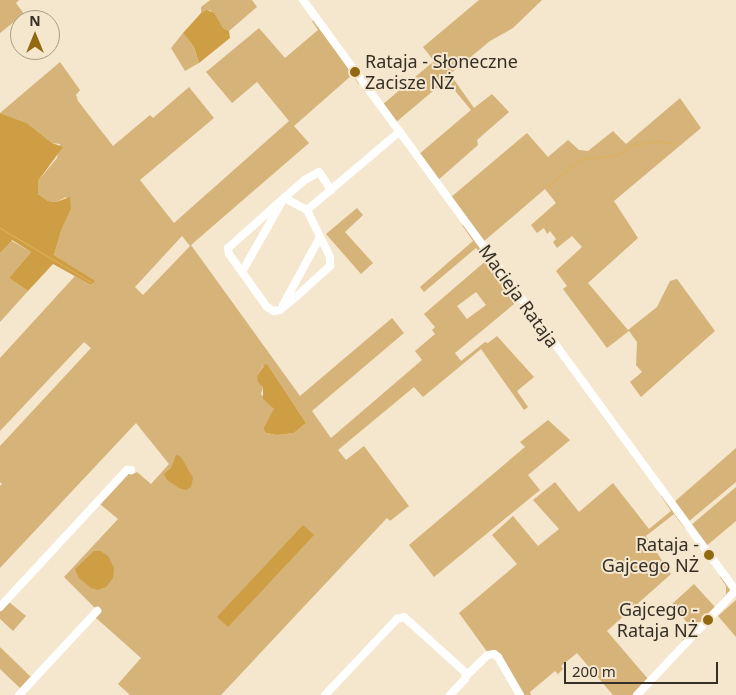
<!DOCTYPE html>
<html>
<head>
<meta charset="utf-8">
<style>
	body { margin:0 }
	#map { position:relative; width:736px; height:695px; overflow:hidden; background:#f5e6ce; font-family:"Noto Sans",sans-serif }
	div>[style] { position:absolute }
	[style*='--x'] { left:calc(var(--x)*1px); top:calc(var(--y)*1px); width:calc(var(--w)*1px); rotate:calc(var(--a)*1deg) }
	.green>* { inset:0; background:#d6b379 }
	.forest>* { inset:0; background:#ce9e45 }
	.stream>* { height:1px; margin:-0.5px; padding:0 0.5px; transform-origin:0.5px; border-radius:0.5px; background:#e0b058 }
	.minor>* { height:8px; margin:-4px; padding:0 4px; transform-origin:4px; border-radius:4px; background:#fff }
	.dots>* { width:14px; height:14px; translate:-50% -50%; box-sizing:border-box; border:2px solid #f5e6ce; border-radius:50% }
	span { translate:-50% -50%; white-space:nowrap; text-align:center; line-height:1.15; -webkit-text-stroke:4px #f5e6ce; paint-order:stroke }
	.poi-label { font-size:18px; color:#352f26 }
	.left { translate:0 -50%; text-align:left }
	.right { translate:-100% -50%; text-align:right }
	.street-label { font-size:18px; color:#352f26 }
	.north { position:absolute; left:10px; top:10px; width:50px; height:50px; box-sizing:border-box; background:#f5e6ce; border:1px solid #a89d8b; border-radius:50%; rotate:0deg; font-size:14px; font-weight:700; line-height:20px; text-align:center; color:#352f26 }
	.north::after { content:''; display:block; margin:auto; width:18px; height:22px; background:#916911; clip-path:polygon(50% 0,100% 100%,50% 72%,0 100%) }
	.scale { position:absolute; left:564px; top:662px; width:154px; height:22px; box-sizing:border-box; border:2px solid #352f26; border-top:0; padding-left:6px; font-size:15px; line-height:18px; white-space:nowrap; color:#352f26; -webkit-text-stroke:4px #f5e6ce; paint-order:stroke }
</style>
</head>
<body>
<div id="map">
	<div class="green">
		<div style="clip-path:polygon(0 0,19px 0,16px 3px,24px 14px,0 33px)"></div>
		<div style="clip-path:polygon(210px 0,252px 0,257px 7px,229px 31px,223px 28px,210px 10px,201px 13px,201px 7px)"></div>
		<div style="clip-path:polygon(479px 0,542px 0,513px 28px,490px 41px,450px 74px,474px 108px,492px 94px,509px 112px,477px 140px,478px 145px,437px 181px,418px 155px,471px 110px,446px 80px,395px 123px,382px 105px,434px 61px,423px 47px)"></div>
		<div style="clip-path:polygon(evenodd,315px 20px,351px 73px,360px 82px,359px 84px,352px 75px,294px 126px,309px 143px,191px 245px,300px 396px,392px 318px,404px 333px,312px 411px,331px 438px,422px 360px,415px 351px,435px 334px,432px 330px,435px 327px,424px 314px,488px 259px,519px 300px,455px 353px,461px 361px,485px 342px,488px 343px,497px 336px,534px 377px,517px 391px,528px 407px,524px 410px,481px 349px,423px 397px,414px 387px,338px 450px,346px 460px,364px 446px,409px 506px,390px 521px,387px 518px,221px 695px,130px 695px,118px 684px,141px 658px,95px 617px,96px 609px,64px 577px,118px 519px,100px 504px,128px 473px,131px 475px,137px 472px,151px 484px,169px 464px,136px 423px,0 568px,0 486px,2px 484px,0 482px,0 446px,91px 348px,84px 342px,0 431px,0 358px,75px 276px,91px 285px,94px 281px,54px 255px,61px 231px,71px 209px,66px 197px,56px 202px,48px 201px,38px 194px,38px 181px,57px 158px,60px 144px,52px 143px,27px 123px,0 113px,60px 62px,80px 90px,76px 95px,78px 101px,113px 146px,150px 115px,153px 118px,189px 87px,214px 118px,140px 180px,174px 223px,289px 121px,257px 82px,232px 103px,206px 72px,259px 28px,285px 58px,318px 30px,312px 21px,315px 20px,182px 236px,190px 246px,143px 295px,135px 287px,182px 236px,315px 20px,476px 292px,486px 305px,467px 319px,457px 306px,476px 292px,315px 20px,268px 365px,306px 423px,294px 433px,277px 435px,266px 433px,263px 429px,273px 414px,274px 409px,261px 394px,263px 387px,257px 376px,263px 366px,268px 365px)"></div>
		<div style="clip-path:polygon(183px 33px,194px 47px,199px 63px,185px 71px,171px 48px)"></div>
		<div style="clip-path:polygon(680px 98px,701px 128px,614px 201px,638px 238px,588px 283px,628px 330px,657px 307px,670px 281px,677px 279px,715px 331px,641px 397px,630px 382px,642px 372px,636px 365px,637px 342px,629px 331px,607px 348px,563px 289px,567px 286px,556px 271px,582px 247px,572px 236px,557px 248px,553px 242px,556px 239px,550px 231px,547px 234px,544px 228px,537px 233px,531px 225px,556px 203px,545px 189px,483px 242px,450px 198px,527px 133px,548px 157px,568px 140px,579px 150px,588px 151px,613px 131px,626px 144px)"></div>
		<div style="clip-path:polygon(357px 208px,363px 215px,345px 232px,373px 263px,361px 274px,326px 234px)"></div>
		<div style="clip-path:polygon(462px 225px,465px 225px,486px 255px,483px 257px,476px 248px,424px 292px,420px 287px,473px 241px)"></div>
		<div style="clip-path:polygon(10px 240px,31px 252px,9px 278px,28px 291px,0 322px,0 253px)"></div>
		<div style="clip-path:polygon(548px 420px,570px 440px,528px 475px,540px 490px,434px 577px,409px 545px,525px 447px,520px 442px)"></div>
		<div style="clip-path:polygon(736px 448px,736px 482px,688px 522px,673px 503px)"></div>
		<div style="clip-path:polygon(555px 482px,579px 512px,613px 483px,649px 529px,671px 511px,661px 496px,663px 496px,686px 526px,685px 529px,674px 514px,646px 536px,671px 574px,607px 631px,648px 679px,634px 695px,613px 695px,577px 653px,561px 666px,563px 669px,558px 674px,560px 677px,555px 671px,530px 692px,531px 695px,522px 695px,499px 653px,488px 653px,459px 613px,517px 564px,492px 535px,513px 516px,538px 546px,559px 529px,533px 500px)"></div>
		<div style="clip-path:polygon(736px 487px,736px 521px,705px 547px,690px 526px)"></div>
		<div style="clip-path:polygon(723px 576px,731px 590px,683px 641px,682px 640px,693px 630px,672px 604px,694px 584px,715px 607px,726px 594px,726px 586px,720px 577px)"></div>
		<div style="clip-path:polygon(736px 600px,736px 637px,718px 616px)"></div>
		<div style="clip-path:polygon(9px 602px,26px 616px,13px 631px,0 619px,0 609px)"></div>
		<div style="clip-path:polygon(0 647px,32px 678px,21px 689px,0 669px)"></div>
	</div>
	<div class="forest">
		<div style="clip-path:polygon(207px 10px,214px 13px,223px 28px,229px 31px,230px 38px,199px 63px,194px 47px,183px 33px,201px 13px)"></div>
		<div style="clip-path:polygon(0 113px,27px 123px,52px 143px,63px 147px,38px 181px,38px 194px,48px 201px,56px 202px,70px 197px,71px 209px,61px 231px,54px 255px,95px 281px,91px 285px,53px 264px,28px 291px,9px 278px,31px 252px,12px 240px,0 253px)"></div>
		<div style="clip-path:polygon(265px 364px,268px 365px,306px 423px,294px 433px,277px 435px,266px 433px,263px 429px,274px 409px,263px 399px,263px 387px,258px 382px,257px 376px)"></div>
		<div style="clip-path:polygon(176px 455px,180px 456px,184px 462px,193px 478px,191px 487px,186px 490px,179px 488px,167px 480px,164px 474px,171px 468px)"></div>
		<div style="clip-path:polygon(303px 525px,314px 535px,228px 627px,217px 617px)"></div>
		<div style="clip-path:polygon(94px 551px,100px 551px,108px 556px,114px 568px,113px 578px,106px 587px,98px 590px,91px 588px,79px 578px,75px 569px)"></div>
	</div>
	<div class="stream">
		<div style="--x:547;--y:187;--w:44;--a:-39.5"></div>
		<div style="--x:581;--y:159;--w:37;--a:-6"></div>
		<div style="--x:618;--y:155;--w:18;--a:-34"></div>
		<div style="--x:633;--y:145;--w:24;--a:-9"></div>
		<div style="--x:657;--y:141;--w:18;--a:9"></div>
		<div style="--x:0;--y:228;--w:106;--a:30.7"></div>
	</div>
	<div class="minor">
		<div style="--x:303;--y:0;--w:733;--a:53.77"></div>
		<div style="--x:307;--y:210;--w:26;--a:-152"></div>
		<div style="--x:284;--y:198;--w:75;--a:138.2"></div>
		<div style="--x:228;--y:248;--w:6;--a:81"></div>
		<div style="--x:229;--y:254;--w:22;--a:54"></div>
		<div style="--x:242;--y:272;--w:43;--a:54.5"></div>
		<div style="--x:267;--y:307;--w:8;--a:30"></div>
		<div style="--x:274;--y:311;--w:6;--a:-9"></div>
		<div style="--x:280;--y:310;--w:22;--a:-39"></div>
		<div style="--x:297;--y:296;--w:45;--a:-42.3"></div>
		<div style="--x:330;--y:266;--w:9;--a:-90"></div>
		<div style="--x:330;--y:257;--w:52;--a:-116.1"></div>
		<div style="--x:307;--y:210;--w:121;--a:-40.3"></div>
		<div style="--x:242;--y:272;--w:85;--a:-60.4"></div>
		<div style="--x:284;--y:198;--w:28;--a:-41"></div>
		<div style="--x:305;--y:180;--w:16;--a:-30"></div>
		<div style="--x:319;--y:172;--w:22;--a:56"></div>
		<div style="--x:283;--y:305;--w:77;--a:-61.4"></div>
		<div style="--x:0;--y:607;--w:187;--a:-47.2"></div>
		<div style="--x:127;--y:470;--w:4;--a:0"></div>
		<div style="--x:466;--y:676;--w:30;--a:-44"></div>
		<div style="--x:488;--y:655;--w:6;--a:-9"></div>
		<div style="--x:494;--y:654;--w:5;--a:37"></div>
		<div style="--x:498;--y:657;--w:44;--a:59.9"></div>
		<div style="--x:19;--y:695;--w:115;--a:-47.1"></div>
		<div style="--x:325;--y:695;--w:105;--a:-46.5"></div>
		<div style="--x:397;--y:619;--w:7;--a:-16"></div>
		<div style="--x:404;--y:617;--w:84;--a:42.1"></div>
		<div style="--x:466;--y:673;--w:6;--a:99"></div>
		<div style="--x:465;--y:679;--w:22;--a:133"></div>
		<div style="--x:637;--y:695;--w:144;--a:-46.7"></div>
	</div>
	<div class="dots">
		<div style="left:355px;top:72px;background:#916911"></div>
		<div style="left:709px;top:555px;background:#916911"></div>
		<div style="left:708px;top:620px;background:#916911"></div>
	</div>
	<div class="poi-label">
		<span class="left" style="left:365px;top:72px">Rataja - Słoneczne<br>Zacisze NŻ</span>
		<span class="right" style="left:699px;top:555px">Rataja -<br>Gajcego NŻ</span>
		<span class="right" style="left:698px;top:620px">Gajcego -<br>Rataja NŻ</span>
	</div>
	<div class="street-label">
		<span style="left:519px;top:296px;rotate:54deg">Macieja Rataja</span>
	</div>
	<div class="north">N</div>
	<div class="scale">200 m</div>
</div>
</body>
</html>
